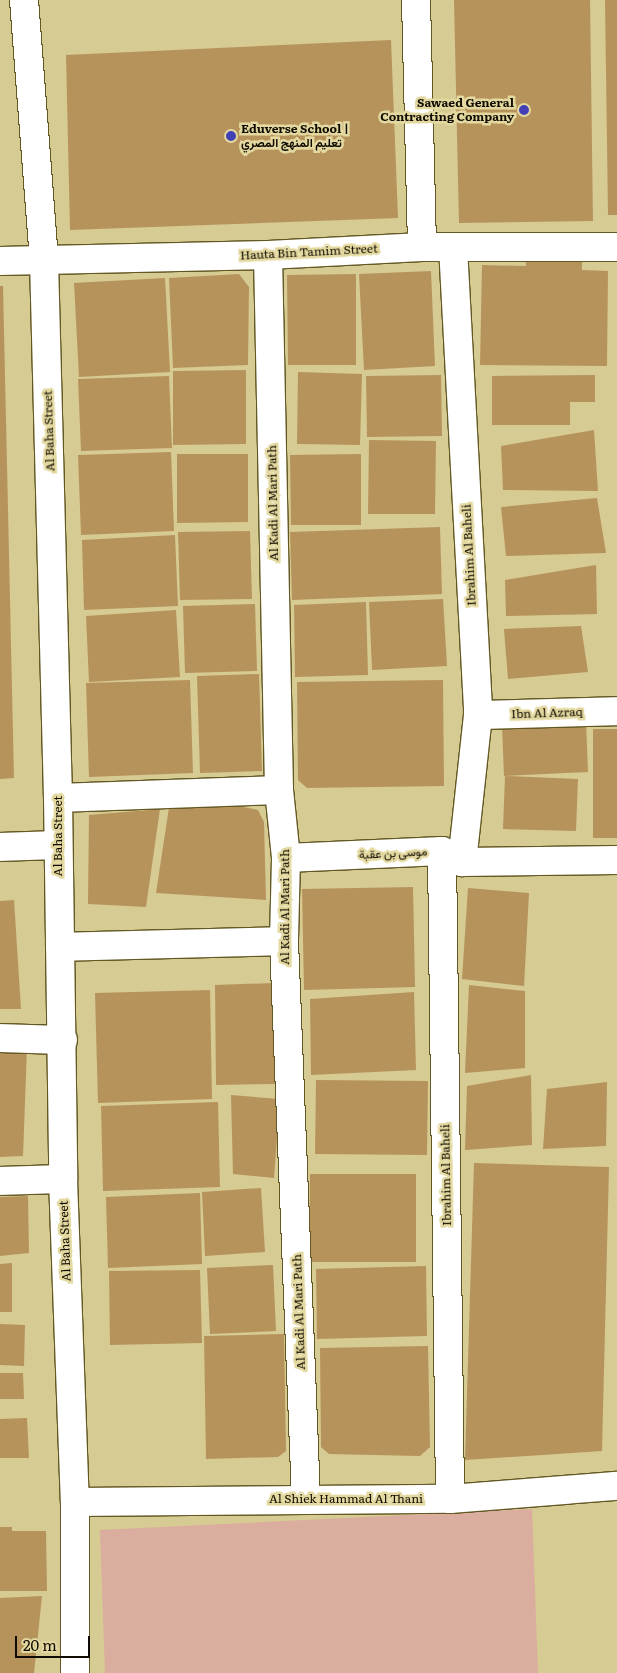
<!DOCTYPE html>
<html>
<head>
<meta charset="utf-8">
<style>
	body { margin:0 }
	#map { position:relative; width:617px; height:1673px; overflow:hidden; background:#d6cb93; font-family:Literata,Vazirmatn,serif }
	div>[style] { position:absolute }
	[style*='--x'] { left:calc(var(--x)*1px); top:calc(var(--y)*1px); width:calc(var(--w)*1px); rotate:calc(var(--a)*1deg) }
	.green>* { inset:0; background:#daad9f }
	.building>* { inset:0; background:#b7935c }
	.roads { filter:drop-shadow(1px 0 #635823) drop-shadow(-1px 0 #635823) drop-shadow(0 1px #635823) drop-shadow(0 -1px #635823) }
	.street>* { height:28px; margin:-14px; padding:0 14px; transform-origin:14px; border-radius:14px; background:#fff }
	.dots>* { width:14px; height:14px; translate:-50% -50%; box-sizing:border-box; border:2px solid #e3d89f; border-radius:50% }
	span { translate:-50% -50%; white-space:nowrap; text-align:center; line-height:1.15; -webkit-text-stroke:5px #e3d89f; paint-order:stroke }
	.poi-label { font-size:12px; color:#100b00; font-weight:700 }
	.right { translate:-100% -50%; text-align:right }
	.left { translate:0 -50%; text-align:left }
	.street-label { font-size:12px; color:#100b00 }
	.scale { position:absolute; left:15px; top:1636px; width:75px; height:22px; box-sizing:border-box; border:2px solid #100b00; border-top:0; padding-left:6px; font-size:15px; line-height:18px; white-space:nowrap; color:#100b00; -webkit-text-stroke:4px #e3d89f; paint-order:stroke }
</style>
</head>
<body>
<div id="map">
	<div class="green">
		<div style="clip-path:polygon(532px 1509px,538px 1673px,105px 1673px,100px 1530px)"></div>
	</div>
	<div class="building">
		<div style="clip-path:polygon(454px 0,590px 0,593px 221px,459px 223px)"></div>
		<div style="clip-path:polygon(605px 0,617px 0,617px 215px,608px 215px)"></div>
		<div style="clip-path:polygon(391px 40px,398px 218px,70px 230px,66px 55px)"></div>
		<div style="clip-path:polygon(525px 256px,582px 257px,582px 270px,608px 271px,607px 366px,480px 365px,482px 265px,526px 266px)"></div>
		<div style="clip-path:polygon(431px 271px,435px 366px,364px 370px,359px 274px)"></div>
		<div style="clip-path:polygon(239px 274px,249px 287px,248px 365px,173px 368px,169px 278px)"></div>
		<div style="clip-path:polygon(356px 274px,356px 365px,288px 365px,287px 275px)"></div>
		<div style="clip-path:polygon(165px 278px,170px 372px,79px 377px,74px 283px)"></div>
		<div style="clip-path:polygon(0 286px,3px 286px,14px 778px,0 779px)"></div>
		<div style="clip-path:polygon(246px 370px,246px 444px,173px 445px,173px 371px)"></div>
		<div style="clip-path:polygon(298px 372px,362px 374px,360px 445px,297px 444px)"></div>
		<div style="clip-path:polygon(441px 375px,442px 436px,367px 437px,366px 376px)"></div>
		<div style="clip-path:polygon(595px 375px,595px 402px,570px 402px,570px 425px,492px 425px,492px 376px)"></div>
		<div style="clip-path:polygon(169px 376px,172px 448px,81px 451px,78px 379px)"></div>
		<div style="clip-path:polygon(594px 430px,598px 491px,503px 490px,501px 446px)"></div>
		<div style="clip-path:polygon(369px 440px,436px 441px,435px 514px,368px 514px)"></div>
		<div style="clip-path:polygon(171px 452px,174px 531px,81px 535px,78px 455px)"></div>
		<div style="clip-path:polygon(177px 454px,248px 454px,248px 522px,177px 523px)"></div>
		<div style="clip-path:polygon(361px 454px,361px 525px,291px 525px,290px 455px)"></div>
		<div style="clip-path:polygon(597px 498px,606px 553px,506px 556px,501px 507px)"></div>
		<div style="clip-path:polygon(440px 527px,442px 594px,292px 600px,290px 532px)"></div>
		<div style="clip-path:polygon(250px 531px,252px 599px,180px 600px,178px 532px)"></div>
		<div style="clip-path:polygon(175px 535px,178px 606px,84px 610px,82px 540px)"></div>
		<div style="clip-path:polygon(596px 565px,597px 614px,506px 616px,505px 580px)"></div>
		<div style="clip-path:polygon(443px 599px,447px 666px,372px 670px,369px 602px)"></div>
		<div style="clip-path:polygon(366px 602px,368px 675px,295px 677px,294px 605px)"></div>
		<div style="clip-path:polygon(255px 604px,257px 671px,185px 673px,183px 606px)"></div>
		<div style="clip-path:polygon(176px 610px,180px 677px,89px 682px,86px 616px)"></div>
		<div style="clip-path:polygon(581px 626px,588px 672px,508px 679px,504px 629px)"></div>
		<div style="clip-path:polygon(259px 674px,262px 771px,200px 773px,197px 676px)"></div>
		<div style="clip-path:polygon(190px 680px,193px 773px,89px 777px,86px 683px)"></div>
		<div style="clip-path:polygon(443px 680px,444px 786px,307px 788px,298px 780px,297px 682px)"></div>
		<div style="clip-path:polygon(586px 721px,588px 772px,504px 776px,502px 725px)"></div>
		<div style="clip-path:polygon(593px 729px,617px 729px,617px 838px,593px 838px)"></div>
		<div style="clip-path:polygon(505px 776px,578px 779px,576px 831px,503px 829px)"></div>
		<div style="clip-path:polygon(170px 801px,217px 802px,258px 810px,264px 822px,266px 900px,156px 893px)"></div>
		<div style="clip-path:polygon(160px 809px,146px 907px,88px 904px,89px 815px)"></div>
		<div style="clip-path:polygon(413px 887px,415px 987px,304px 990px,302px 889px)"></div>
		<div style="clip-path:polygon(468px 888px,529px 893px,524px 986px,462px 979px)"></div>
		<div style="clip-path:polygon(14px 900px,21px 1009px,0 1009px,0 901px)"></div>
		<div style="clip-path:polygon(273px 983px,275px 1084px,216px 1085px,215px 985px)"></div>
		<div style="clip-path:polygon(469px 985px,525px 991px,525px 1068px,465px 1073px)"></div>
		<div style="clip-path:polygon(210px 990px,212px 1099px,98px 1103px,95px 993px)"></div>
		<div style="clip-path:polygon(414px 992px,416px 1070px,311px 1075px,310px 999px)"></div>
		<div style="clip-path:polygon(27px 1048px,23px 1156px,0 1157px,0 1049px)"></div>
		<div style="clip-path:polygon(531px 1075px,532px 1145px,465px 1150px,467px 1086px)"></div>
		<div style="clip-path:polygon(316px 1080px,428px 1081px,427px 1155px,315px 1154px)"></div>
		<div style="clip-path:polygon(607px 1082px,606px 1146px,543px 1149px,547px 1089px)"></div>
		<div style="clip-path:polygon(231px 1095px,280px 1099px,274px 1178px,233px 1174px)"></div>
		<div style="clip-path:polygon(218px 1102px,220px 1187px,103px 1191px,101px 1106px)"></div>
		<div style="clip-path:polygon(474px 1163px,609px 1167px,602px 1451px,465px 1460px)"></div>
		<div style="clip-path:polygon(310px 1174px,416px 1174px,416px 1262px,309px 1262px)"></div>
		<div style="clip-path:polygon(261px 1188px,265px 1252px,205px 1256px,202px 1192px)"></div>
		<div style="clip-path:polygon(200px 1193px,202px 1264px,108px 1268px,106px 1197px)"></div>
		<div style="clip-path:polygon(28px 1196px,29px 1253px,0 1256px,0 1197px)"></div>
		<div style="clip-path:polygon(12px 1263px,12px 1312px,0 1312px,0 1264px)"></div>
		<div style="clip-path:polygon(273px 1265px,276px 1331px,210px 1334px,207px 1268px)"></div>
		<div style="clip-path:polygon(426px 1266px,427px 1336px,317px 1339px,316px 1269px)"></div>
		<div style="clip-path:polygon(200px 1270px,202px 1343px,110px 1345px,109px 1271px)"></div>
		<div style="clip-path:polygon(0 1324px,25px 1325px,24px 1366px,0 1365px)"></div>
		<div style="clip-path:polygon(284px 1334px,286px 1451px,278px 1457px,206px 1459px,204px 1336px)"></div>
		<div style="clip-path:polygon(428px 1346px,430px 1447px,420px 1456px,329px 1454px,321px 1447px,320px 1348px)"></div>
		<div style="clip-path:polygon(0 1373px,23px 1373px,24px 1399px,0 1399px)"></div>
		<div style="clip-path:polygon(27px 1418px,29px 1458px,0 1458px,0 1419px)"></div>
		<div style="clip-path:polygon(0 1527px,12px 1527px,12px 1531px,46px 1531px,47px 1591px,0 1591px)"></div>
		<div style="clip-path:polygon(42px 1596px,34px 1673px,0 1673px,0 1598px)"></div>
	</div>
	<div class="roads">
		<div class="street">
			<div style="--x:24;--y:0;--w:261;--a:85.6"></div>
			<div style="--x:44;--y:260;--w:538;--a:88.51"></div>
			<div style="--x:58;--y:798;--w:381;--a:89.2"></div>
			<div style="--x:63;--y:1179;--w:323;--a:87.9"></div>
			<div style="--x:75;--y:1502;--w:171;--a:90"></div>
			<div style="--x:416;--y:0;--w:247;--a:88.6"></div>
			<div style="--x:453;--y:247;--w:469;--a:86.9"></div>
			<div style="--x:478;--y:715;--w:148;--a:96.2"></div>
			<div style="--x:268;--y:255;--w:535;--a:88.82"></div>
			<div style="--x:279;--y:790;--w:68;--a:84.1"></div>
			<div style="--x:286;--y:858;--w:83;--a:91.4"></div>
			<div style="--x:284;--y:941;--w:558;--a:87.74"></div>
			<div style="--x:0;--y:261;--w:268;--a:-1.3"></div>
			<div style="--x:268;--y:255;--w:154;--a:-3"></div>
			<div style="--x:422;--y:247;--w:195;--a:0"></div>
			<div style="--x:478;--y:715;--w:139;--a:-1.6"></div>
			<div style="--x:58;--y:798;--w:221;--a:-2.1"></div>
			<div style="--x:0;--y:847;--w:57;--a:-2"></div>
			<div style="--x:442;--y:851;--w:648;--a:89.29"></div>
			<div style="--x:286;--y:858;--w:156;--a:-2.6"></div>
			<div style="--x:442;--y:851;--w:23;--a:29"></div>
			<div style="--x:462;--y:862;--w:155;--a:-0.7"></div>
			<div style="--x:60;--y:947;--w:224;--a:-1.5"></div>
			<div style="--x:0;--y:1038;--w:63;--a:1.8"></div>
			<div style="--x:0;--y:1181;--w:63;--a:-1.8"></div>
			<div style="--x:75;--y:1502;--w:375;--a:-0.5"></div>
			<div style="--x:450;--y:1499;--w:168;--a:-4.5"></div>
		</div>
	</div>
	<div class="dots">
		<div style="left:524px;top:110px;background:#4440b6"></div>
		<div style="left:231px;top:136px;background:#4440b6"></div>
	</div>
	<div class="poi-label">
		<span class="right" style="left:514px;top:110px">Sawaed General<br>Contracting Company</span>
		<span class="left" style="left:241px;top:136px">Eduverse School |<br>تعليم المنهج المصري</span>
	</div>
	<div class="street-label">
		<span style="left:309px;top:252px;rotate:-3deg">Hauta Bin Tamim Street</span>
		<span style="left:49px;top:431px;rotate:-92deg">Al Baha Street</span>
		<span style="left:273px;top:503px;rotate:-91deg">Al Kadi Al Mari Path</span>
		<span style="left:469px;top:555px;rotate:-93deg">Ibrahim Al Baheli</span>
		<span style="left:547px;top:713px;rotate:-2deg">Ibn Al Azraq</span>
		<span style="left:58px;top:836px;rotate:-90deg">Al Baha Street</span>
		<span style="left:393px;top:853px;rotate:-3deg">موسى بن عقبة</span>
		<span style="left:285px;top:907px;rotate:-90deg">Al Kadi Al Mari Path</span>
		<span style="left:446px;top:1175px;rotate:-91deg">Ibrahim Al Baheli</span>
		<span style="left:65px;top:1241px;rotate:-92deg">Al Baha Street</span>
		<span style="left:299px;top:1312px;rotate:-92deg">Al Kadi Al Mari Path</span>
		<span style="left:346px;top:1499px">Al Shiek Hammad Al Thani</span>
	</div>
	<div class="scale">20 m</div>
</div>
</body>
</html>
